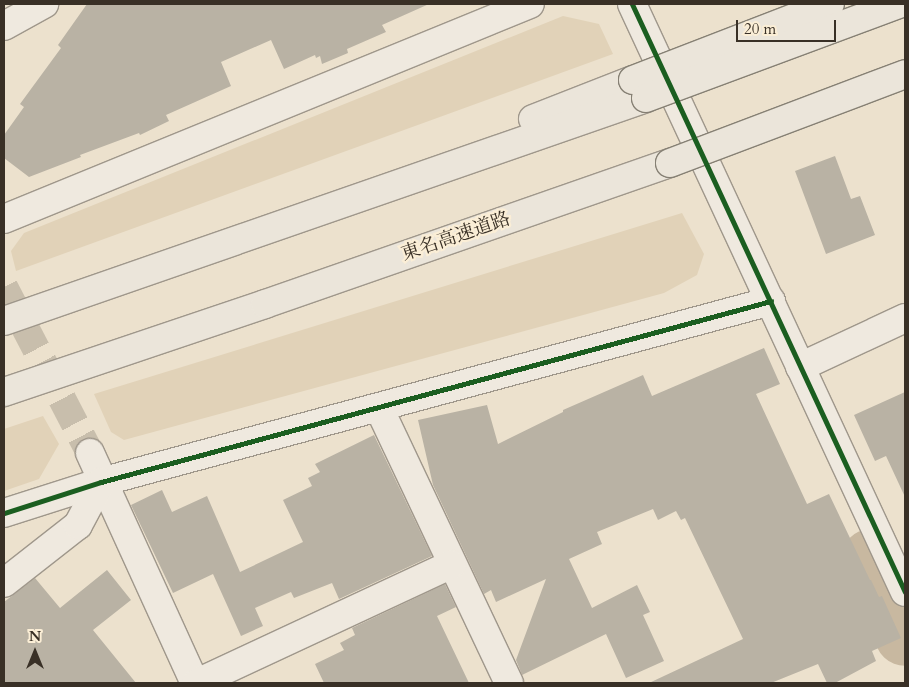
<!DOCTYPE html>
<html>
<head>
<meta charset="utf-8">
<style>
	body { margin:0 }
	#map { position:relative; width:909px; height:687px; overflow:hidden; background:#ece1cd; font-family:Cardo,"Noto Serif JP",serif }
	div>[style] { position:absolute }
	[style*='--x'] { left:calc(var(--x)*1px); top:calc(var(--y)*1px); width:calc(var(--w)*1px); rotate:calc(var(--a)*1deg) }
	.green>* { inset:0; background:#e1d2b8 }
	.river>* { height:60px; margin:-30px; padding:0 30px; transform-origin:30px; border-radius:30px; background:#c8b8a0 }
	.building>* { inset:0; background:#b9b2a4 }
	.minor-tunnel>* { height:28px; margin-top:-14px; transform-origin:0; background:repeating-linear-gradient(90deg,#c8beac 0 28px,transparent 0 42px) }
	.roads { filter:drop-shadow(1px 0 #9f978b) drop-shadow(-1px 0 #9f978b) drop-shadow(0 1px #9f978b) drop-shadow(0 -1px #9f978b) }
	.minor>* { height:28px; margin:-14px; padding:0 14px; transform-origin:14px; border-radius:14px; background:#efe9df }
	.highway>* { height:28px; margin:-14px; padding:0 14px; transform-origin:14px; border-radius:14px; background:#ebe5da }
	.bridges { filter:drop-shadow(1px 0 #868074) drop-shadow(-1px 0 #868074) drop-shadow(0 1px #868074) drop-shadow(0 -1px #868074) }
	.highway-bridge>* { height:28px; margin:-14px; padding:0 14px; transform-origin:14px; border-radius:14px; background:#ebe5da }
	.cycleway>* { height:5px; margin:-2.5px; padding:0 2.5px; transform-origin:2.5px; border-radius:2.5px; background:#1b5e20 }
	span { translate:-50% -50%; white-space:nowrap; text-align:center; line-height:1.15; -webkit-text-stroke:4.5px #fbeed6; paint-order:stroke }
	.street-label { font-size:19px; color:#393026 }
	.frame { position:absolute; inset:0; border:5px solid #393026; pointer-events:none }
	.north { position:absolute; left:10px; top:627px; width:50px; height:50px; -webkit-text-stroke:4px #fbeed6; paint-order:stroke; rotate:0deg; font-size:14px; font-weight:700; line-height:20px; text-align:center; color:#393026 }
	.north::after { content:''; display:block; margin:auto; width:18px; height:22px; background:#393026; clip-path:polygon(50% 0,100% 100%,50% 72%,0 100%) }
	.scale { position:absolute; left:736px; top:20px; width:100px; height:22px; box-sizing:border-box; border:2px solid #393026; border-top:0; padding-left:6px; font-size:15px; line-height:18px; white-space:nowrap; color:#393026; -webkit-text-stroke:4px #fbeed6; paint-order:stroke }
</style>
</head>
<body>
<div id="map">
	<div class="green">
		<div style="clip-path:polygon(563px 16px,599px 24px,613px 54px,16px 271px,11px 251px,24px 233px)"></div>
		<div style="clip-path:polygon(682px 213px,704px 254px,697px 275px,664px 293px,124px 440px,111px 432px,94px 394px)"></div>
		<div style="clip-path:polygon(43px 416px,59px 444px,39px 479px,4px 491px,4px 429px)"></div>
	</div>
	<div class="river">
		<div style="--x:871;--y:559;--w:84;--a:66.2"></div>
	</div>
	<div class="building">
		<div style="clip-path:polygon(87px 4px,429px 4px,382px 25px,386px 32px,347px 49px,348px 53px,322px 64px,320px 56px,316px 58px,315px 55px,284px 69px,271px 40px,221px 62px,231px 86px,166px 115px,169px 121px,140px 135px,139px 133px,80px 155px,81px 157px,29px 177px,4px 158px,4px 135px,24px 107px,20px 104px,61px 48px,58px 45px)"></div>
		<div style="clip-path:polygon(835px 156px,851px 199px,860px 196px,875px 235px,826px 254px,795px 171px)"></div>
		<div style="clip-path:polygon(764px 348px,780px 384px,756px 394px,807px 504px,829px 494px,870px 580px,871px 580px,879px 597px,882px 596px,901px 638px,872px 651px,876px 661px,835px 683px,827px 683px,818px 664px,771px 683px,649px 683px,743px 639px,685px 518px,681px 520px,676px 511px,658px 520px,653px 509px,597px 532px,602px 544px,569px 559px,592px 608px,637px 585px,650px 612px,643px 615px,664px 661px,626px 678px,606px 634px,522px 675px,516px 660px,546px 579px,496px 602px,491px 590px,484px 594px,433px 485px,418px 420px,487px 405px,498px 444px,563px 412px,563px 410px,643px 375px,652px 396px)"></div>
		<div style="clip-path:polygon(905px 392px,905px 497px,886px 456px,875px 461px,854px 415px)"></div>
		<div style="clip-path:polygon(374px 435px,432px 556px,339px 599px,332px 583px,294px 598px,291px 592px,255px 608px,263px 626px,241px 636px,213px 574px,173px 593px,131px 505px,162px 490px,172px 512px,207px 496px,240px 572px,303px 542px,283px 500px,312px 486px,308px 478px,320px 472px,315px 464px)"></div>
		<div style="clip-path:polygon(107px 570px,131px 600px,93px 630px,136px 683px,4px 683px,4px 602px,35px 578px,60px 608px)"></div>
		<div style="clip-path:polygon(445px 584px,456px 607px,437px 616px,469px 683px,324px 683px,315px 664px,344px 650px,340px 643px,355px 635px,352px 628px)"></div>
	</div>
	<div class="minor-tunnel">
		<div style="--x:4;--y:287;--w:187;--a:62.6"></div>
	</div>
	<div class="roads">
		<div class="minor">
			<div style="--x:632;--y:4;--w:648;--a:65.1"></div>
			<div style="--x:4;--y:26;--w:46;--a:-28.8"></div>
			<div style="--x:4;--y:219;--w:568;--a:-22.23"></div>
			<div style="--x:800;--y:367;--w:116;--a:-25"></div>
			<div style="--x:379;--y:408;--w:304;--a:64.7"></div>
			<div style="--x:90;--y:453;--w:253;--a:65.5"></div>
			<div style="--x:4;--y:513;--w:102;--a:-17.7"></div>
			<div style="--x:101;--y:482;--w:694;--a:-15.12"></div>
			<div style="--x:4;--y:583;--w:94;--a:-38.1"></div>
			<div style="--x:78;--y:525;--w:49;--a:-61.9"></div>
			<div style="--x:197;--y:683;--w:281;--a:-25"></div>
		</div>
		<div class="highway">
			<div style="--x:533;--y:119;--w:107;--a:-21.3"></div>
			<div style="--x:4;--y:321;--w:680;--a:-19.15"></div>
			<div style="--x:4;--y:392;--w:275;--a:-18.6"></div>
			<div style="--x:265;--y:304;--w:429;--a:-19.2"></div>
		</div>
	</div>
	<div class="bridges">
		<div class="highway-bridge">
			<div style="--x:633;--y:80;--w:211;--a:-21.1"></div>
			<div style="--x:646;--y:98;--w:270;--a:-20.4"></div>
			<div style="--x:670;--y:163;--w:251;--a:-20.7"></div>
		</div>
	</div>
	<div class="cycleway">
		<div style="--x:632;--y:4;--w:648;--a:65.1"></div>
		<div style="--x:4;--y:513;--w:102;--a:-17.7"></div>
		<div style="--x:101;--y:482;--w:694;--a:-15.12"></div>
	</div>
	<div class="street-label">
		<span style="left:456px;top:237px;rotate:-19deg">東名高速道路</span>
	</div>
	<div class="frame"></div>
	<div class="north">N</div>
	<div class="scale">20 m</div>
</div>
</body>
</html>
